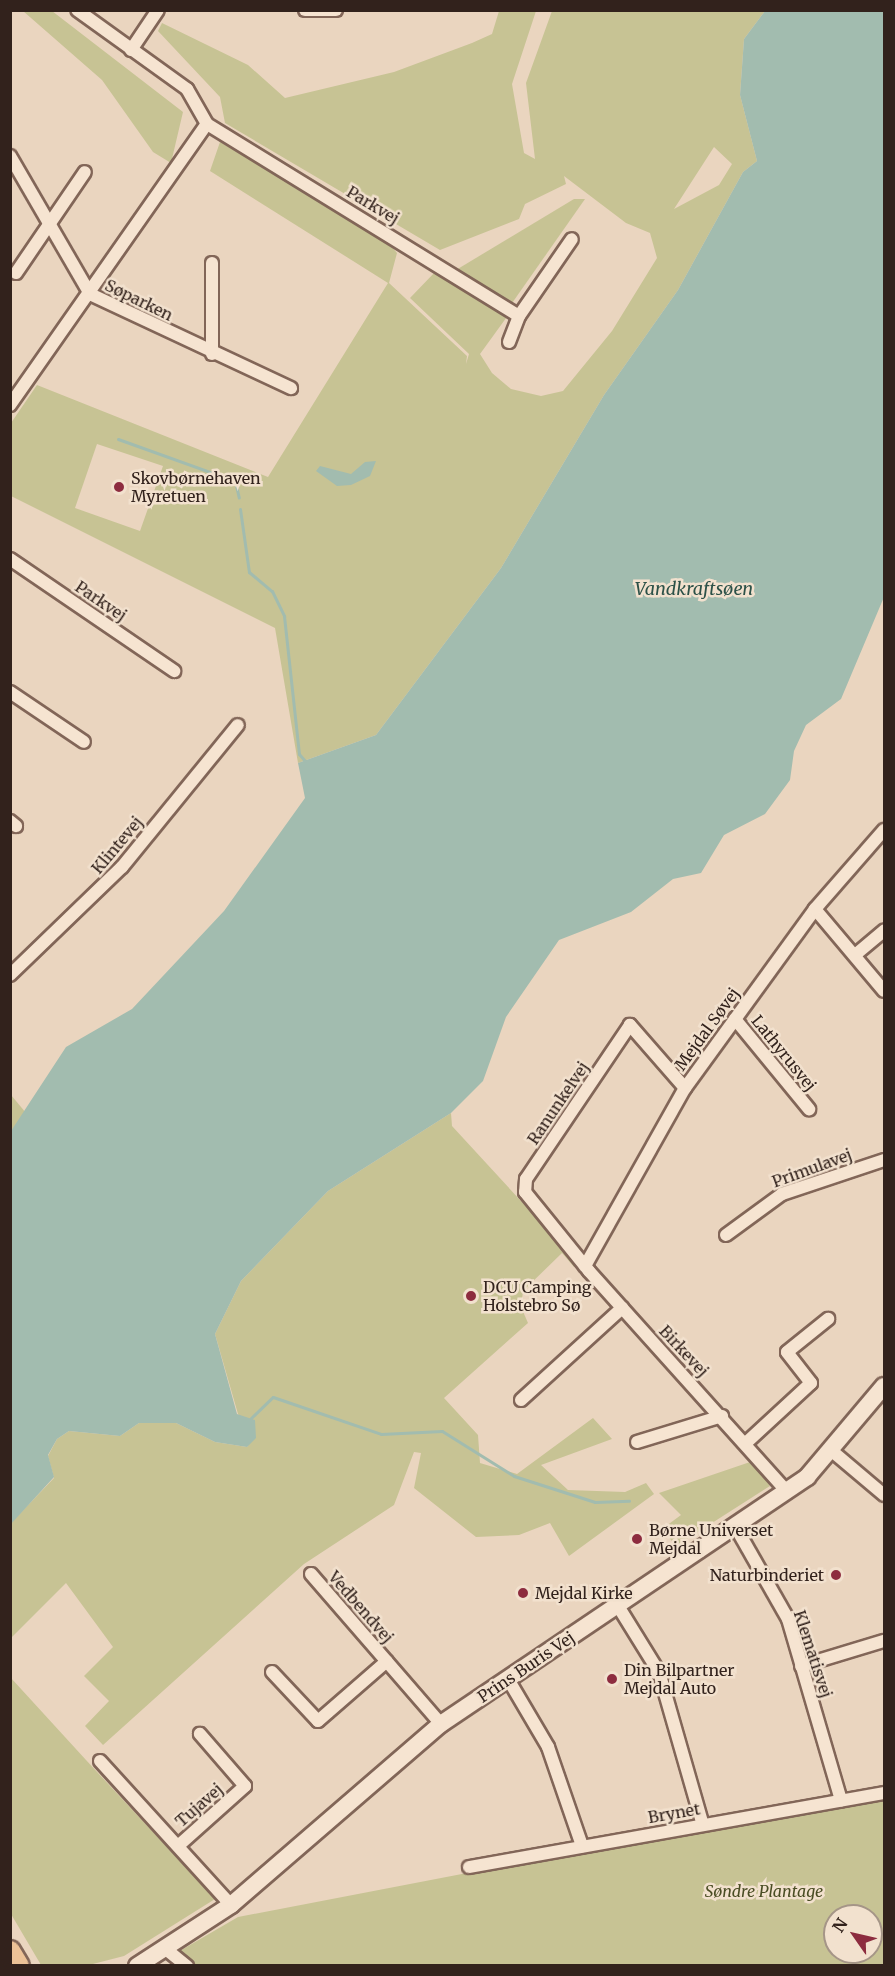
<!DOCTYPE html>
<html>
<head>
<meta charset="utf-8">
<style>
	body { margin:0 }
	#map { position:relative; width:895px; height:1976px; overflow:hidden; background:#ead5bf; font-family:Merriweather,serif }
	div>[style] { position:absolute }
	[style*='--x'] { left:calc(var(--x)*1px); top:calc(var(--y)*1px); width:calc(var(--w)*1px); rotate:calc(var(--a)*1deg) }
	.green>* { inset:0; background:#c7c394 }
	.water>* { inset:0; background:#a2bcaf }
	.stream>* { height:3px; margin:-1.5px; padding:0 1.5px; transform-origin:1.5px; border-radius:1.5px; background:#a2bcaf }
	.roads { filter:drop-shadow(2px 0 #826658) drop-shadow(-2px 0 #826658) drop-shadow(0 2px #826658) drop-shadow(0 -2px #826658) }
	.street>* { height:12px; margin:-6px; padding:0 6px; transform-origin:6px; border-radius:6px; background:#f6e4d1 }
	.secondary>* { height:16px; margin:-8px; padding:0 8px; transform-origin:8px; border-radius:8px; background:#f6e4d1 }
	.primary>* { height:20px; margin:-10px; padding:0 10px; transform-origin:10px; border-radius:10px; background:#ecc297 }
	.dots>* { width:16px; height:16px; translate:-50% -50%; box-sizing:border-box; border:3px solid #f2e1ce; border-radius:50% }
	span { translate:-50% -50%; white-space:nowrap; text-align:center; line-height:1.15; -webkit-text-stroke:5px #f2e1ce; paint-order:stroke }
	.street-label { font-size:16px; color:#32221c }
	.poi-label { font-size:16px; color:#32221c }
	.left { translate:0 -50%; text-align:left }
	.right { translate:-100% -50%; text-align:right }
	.park-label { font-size:16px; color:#4a4d24; font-style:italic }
	.water-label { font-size:18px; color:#2c5148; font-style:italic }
	.frame { position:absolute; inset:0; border:12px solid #32221c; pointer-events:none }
	.north { position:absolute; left:823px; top:1904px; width:60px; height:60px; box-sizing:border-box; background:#f2e1ce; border:2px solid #a59587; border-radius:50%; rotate:304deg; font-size:16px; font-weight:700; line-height:24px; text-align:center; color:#32221c }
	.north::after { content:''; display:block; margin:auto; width:21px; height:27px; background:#8d2c3f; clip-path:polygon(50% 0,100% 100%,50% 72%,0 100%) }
</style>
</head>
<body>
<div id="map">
	<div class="green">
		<div style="clip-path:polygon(23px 11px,52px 11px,183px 112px,171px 163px,153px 152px,102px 80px)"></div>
		<div style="clip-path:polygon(evenodd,499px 11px,536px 11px,512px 84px,524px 153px,535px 159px,526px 83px,552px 11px,765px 11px,744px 39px,740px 95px,757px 161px,743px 172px,678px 290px,604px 395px,501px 568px,376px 735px,298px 763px,275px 628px,11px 496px,11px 423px,37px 385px,268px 477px,388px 283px,210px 171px,220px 142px,386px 240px,397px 253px,389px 283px,467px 356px,466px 364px,469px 354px,410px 298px,436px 271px,509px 314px,480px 354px,492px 373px,511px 389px,541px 396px,563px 391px,612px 331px,657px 258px,650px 233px,626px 223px,564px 176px,566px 184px,525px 204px,519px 219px,440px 250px,225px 123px,220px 97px,158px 31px,162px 23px,248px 65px,285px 98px,394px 72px,472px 43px,492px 34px,499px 11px,714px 147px,732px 164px,719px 185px,674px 209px,714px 147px,499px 11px,97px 444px,163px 466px,140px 531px,75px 508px,97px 444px)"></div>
		<div style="clip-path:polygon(574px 199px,585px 199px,510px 306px,456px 270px)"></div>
		<div style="clip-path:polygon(11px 1095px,26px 1113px,11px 1131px)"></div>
		<div style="clip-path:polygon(451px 1113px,452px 1126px,577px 1262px,574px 1267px,562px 1253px,523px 1291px,521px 1307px,528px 1323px,444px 1398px,478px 1435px,480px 1463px,517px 1474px,593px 1418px,612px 1439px,541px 1465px,568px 1490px,625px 1492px,646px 1483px,654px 1494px,569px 1556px,550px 1523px,519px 1535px,476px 1537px,414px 1488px,421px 1453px,414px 1452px,394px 1505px,304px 1564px,103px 1745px,85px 1726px,109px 1701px,84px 1676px,113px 1647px,66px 1583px,11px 1638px,10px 1524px,54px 1478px,48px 1456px,57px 1439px,69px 1431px,120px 1436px,139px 1423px,176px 1423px,215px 1442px,247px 1447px,252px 1440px,238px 1414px,215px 1334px,241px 1281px,328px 1191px)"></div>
		<div style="clip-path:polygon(753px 1461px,770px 1486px,676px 1546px,662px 1529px,681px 1515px,659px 1493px)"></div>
		<div style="clip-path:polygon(11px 1678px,86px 1760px,215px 1899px,124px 1956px,89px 1965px,41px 1965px,11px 1914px)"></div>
		<div style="clip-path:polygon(evenodd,884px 1793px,884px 1965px,195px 1966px,178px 1952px,238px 1917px,884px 1793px,835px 1916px,871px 1916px,871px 1952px,835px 1952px,835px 1916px)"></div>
	</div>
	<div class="water">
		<div style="clip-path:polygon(765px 11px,884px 11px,884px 597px,841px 699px,806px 725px,794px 751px,790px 780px,765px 814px,724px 835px,701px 873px,673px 879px,631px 912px,559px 940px,506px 1017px,483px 1081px,451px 1113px,328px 1191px,241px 1281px,215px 1334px,237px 1414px,255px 1420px,256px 1438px,247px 1447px,215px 1442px,176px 1423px,139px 1423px,120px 1436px,69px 1431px,57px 1439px,48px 1455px,54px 1477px,11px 1524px,11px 1131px,66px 1047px,132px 1009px,224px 911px,305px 798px,298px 763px,376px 735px,501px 568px,604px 395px,678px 290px,743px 172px,757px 161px,740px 95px,744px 39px)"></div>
		<div style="clip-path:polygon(376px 461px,370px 476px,351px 485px,337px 486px,316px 471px,320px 466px,351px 474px,365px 462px)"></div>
	</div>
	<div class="stream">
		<div style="--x:118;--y:439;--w:124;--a:19.7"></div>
		<div style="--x:235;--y:481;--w:17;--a:77"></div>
		<div style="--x:240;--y:509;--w:64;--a:81.9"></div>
		<div style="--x:249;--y:572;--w:30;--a:40"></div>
		<div style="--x:272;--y:591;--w:28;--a:64"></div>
		<div style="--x:284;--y:616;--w:139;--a:83.8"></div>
		<div style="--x:299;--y:754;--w:9;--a:49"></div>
		<div style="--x:251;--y:1418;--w:30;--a:-44"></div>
		<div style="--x:273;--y:1397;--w:114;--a:18.9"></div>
		<div style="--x:381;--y:1434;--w:61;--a:-2.8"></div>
		<div style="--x:442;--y:1431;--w:85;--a:32"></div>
		<div style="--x:514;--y:1476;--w:85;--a:17.8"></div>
		<div style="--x:595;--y:1502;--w:34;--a:-2"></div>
	</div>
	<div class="roads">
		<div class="street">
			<div style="--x:305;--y:10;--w:31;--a:0"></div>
			<div style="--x:131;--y:50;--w:48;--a:-56"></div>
			<div style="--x:207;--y:124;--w:366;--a:31.6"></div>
			<div style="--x:10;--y:156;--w:160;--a:59.9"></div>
			<div style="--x:90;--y:294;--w:222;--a:25.1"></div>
			<div style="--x:212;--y:263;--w:91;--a:90"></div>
			<div style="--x:16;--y:273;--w:122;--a:-55.7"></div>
			<div style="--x:509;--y:342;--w:28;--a:-69"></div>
			<div style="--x:519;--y:316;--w:93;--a:-55.5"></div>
			<div style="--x:10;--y:405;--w:343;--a:-55"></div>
			<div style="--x:207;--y:124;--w:40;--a:-119.7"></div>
			<div style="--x:187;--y:89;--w:135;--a:-144.3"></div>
			<div style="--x:10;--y:559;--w:199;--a:34.3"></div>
			<div style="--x:10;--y:692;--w:89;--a:34"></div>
			<div style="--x:10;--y:821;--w:8;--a:40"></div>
			<div style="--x:815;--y:909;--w:107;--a:49.9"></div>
			<div style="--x:855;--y:955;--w:38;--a:-40"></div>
			<div style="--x:10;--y:975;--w:156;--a:-44"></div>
			<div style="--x:122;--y:867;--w:183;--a:-50.8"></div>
			<div style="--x:735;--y:1019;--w:117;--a:50.6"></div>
			<div style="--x:685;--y:1088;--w:84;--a:-131.1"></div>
			<div style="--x:630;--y:1025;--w:186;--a:124"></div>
			<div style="--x:526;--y:1179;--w:13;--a:94"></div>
			<div style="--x:525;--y:1192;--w:102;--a:51"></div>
			<div style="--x:589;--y:1271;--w:297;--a:48.1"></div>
			<div style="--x:726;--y:1235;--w:69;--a:-36.2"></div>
			<div style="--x:782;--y:1194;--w:108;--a:-18.4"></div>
			<div style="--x:585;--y:1266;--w:204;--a:-60.7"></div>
			<div style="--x:685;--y:1088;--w:221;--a:-54"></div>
			<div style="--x:815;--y:909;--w:105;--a:-48.9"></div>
			<div style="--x:521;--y:1400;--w:137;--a:-42.3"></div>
			<div style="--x:637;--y:1442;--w:89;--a:-17"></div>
			<div style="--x:747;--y:1442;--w:87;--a:-42.7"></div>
			<div style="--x:811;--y:1383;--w:39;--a:-128"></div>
			<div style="--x:787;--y:1352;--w:53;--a:-38.8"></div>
			<div style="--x:832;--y:1451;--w:68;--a:40.2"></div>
			<div style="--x:735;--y:1526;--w:107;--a:60.3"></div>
			<div style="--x:788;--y:1619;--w:189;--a:73.7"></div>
			<div style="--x:311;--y:1574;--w:198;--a:49.1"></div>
			<div style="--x:618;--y:1606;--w:78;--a:58.2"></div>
			<div style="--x:659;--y:1672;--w:159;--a:74"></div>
			<div style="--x:801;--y:1666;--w:87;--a:-16.8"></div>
			<div style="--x:272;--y:1672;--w:67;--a:46.8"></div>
			<div style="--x:318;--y:1721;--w:91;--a:-41"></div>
			<div style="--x:508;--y:1679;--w:79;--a:59.5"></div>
			<div style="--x:548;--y:1747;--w:105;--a:71"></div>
			<div style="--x:100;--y:1761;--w:195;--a:47.7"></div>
			<div style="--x:178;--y:1846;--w:90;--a:-41.8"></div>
			<div style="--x:245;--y:1786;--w:69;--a:-130.9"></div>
			<div style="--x:469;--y:1867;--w:422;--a:-10.1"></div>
			<div style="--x:167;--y:1950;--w:26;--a:39"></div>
		</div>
		<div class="secondary">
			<div style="--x:137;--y:1966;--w:112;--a:-33"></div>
			<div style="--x:231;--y:1905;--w:277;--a:-40.8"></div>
			<div style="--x:441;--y:1724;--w:442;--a:-34"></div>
			<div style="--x:807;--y:1477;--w:119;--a:-49.8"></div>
		</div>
		<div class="primary">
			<div style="--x:10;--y:1951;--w:17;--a:59"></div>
		</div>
	</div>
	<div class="dots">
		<div style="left:119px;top:487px;background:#8d2c3f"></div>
		<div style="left:471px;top:1296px;background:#8d2c3f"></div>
		<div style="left:637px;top:1539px;background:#8d2c3f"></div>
		<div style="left:836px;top:1575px;background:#8d2c3f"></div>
		<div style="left:523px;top:1593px;background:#8d2c3f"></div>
		<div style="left:612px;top:1679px;background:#8d2c3f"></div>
	</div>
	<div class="street-label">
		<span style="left:373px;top:205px;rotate:31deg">Parkvej</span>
		<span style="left:139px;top:300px;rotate:26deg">Søparken</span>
		<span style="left:101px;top:601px;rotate:34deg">Parkvej</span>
		<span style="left:117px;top:845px;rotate:-50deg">Klintevej</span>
		<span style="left:707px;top:1029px;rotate:-54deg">Mejdal Søvej</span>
		<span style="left:784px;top:1053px;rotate:51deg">Lathyrusvej</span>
		<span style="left:558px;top:1103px;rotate:-56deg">Ranunkelvej</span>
		<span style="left:812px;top:1168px;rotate:-20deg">Primulavej</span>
		<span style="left:684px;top:1351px;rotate:47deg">Birkevej</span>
		<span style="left:361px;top:1607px;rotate:49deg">Vedbendvej</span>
		<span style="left:813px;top:1654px;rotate:72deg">Klematisvej</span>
		<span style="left:526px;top:1667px;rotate:-34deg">Prins Buris Vej</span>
		<span style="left:199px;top:1805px;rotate:-41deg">Tujavej</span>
		<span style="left:674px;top:1813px;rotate:-10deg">Brynet</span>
	</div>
	<div class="poi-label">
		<span class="left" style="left:131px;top:487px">Skovbørnehaven<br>Myretuen</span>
		<span class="left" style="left:483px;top:1296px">DCU Camping<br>Holstebro Sø</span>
		<span class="left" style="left:649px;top:1539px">Børne Universet<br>Mejdal</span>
		<span class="right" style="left:824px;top:1575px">Naturbinderiet</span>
		<span class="left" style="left:535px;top:1593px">Mejdal Kirke</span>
		<span class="left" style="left:624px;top:1679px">Din Bilpartner<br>Mejdal Auto</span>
	</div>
	<div class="park-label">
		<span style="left:764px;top:1891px">Søndre Plantage</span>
	</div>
	<div class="water-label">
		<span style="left:694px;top:589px">Vandkraftsøen</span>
	</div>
	<div class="frame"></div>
	<div class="north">N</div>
</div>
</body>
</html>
